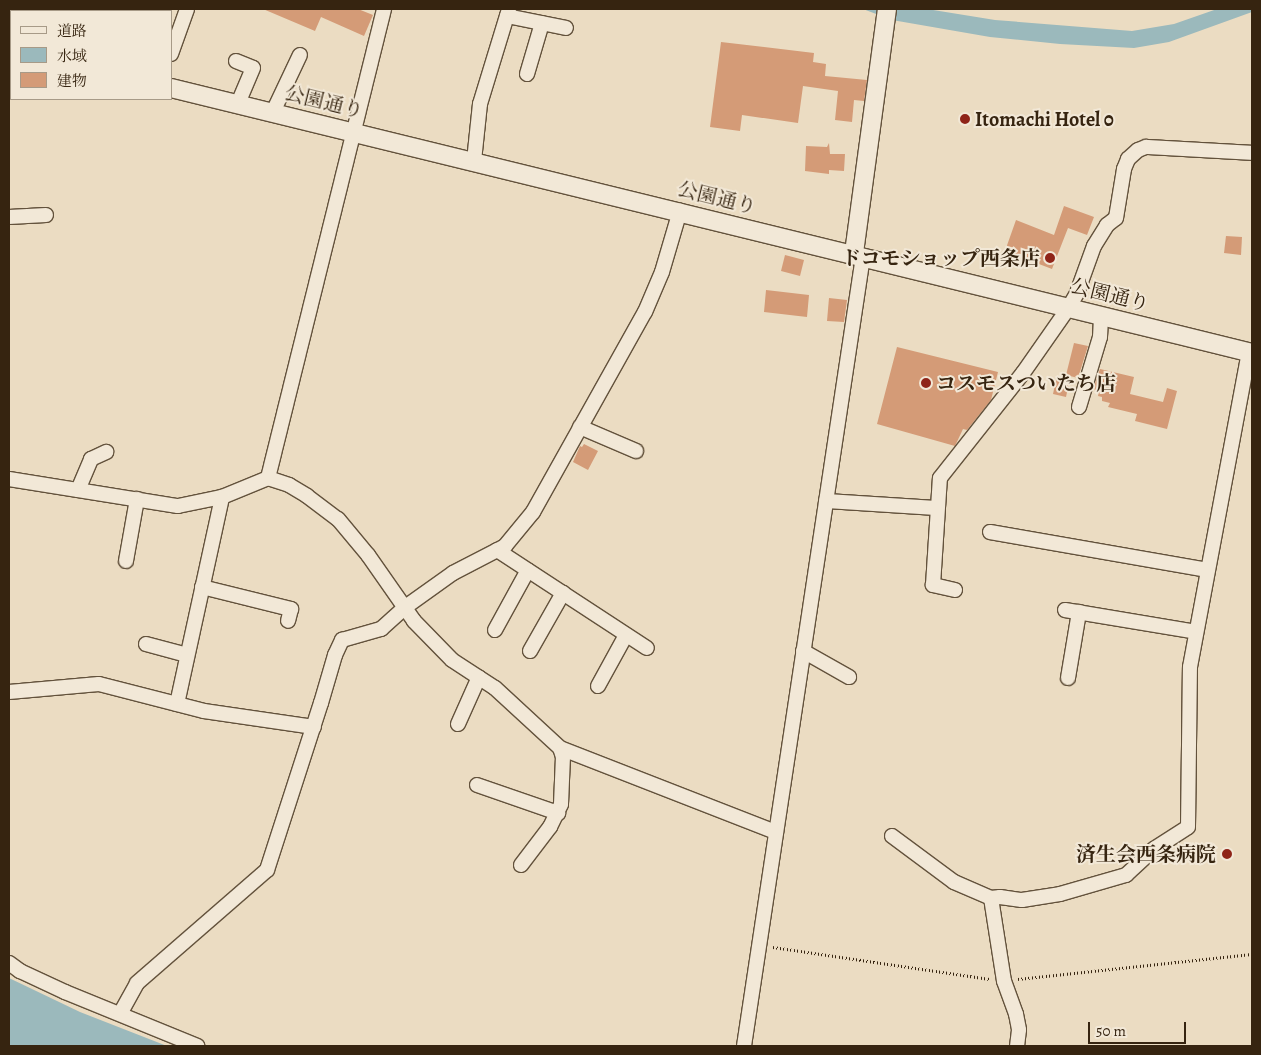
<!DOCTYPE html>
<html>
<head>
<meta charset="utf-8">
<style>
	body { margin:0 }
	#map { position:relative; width:1261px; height:1055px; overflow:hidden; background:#ebdcc2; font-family:Alegreya,"Noto Serif JP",serif }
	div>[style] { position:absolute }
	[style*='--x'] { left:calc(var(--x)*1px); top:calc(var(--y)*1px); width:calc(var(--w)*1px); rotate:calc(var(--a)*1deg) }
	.water>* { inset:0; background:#9bb9bc }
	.building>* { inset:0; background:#d49b77 }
	.path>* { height:2.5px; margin-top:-1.25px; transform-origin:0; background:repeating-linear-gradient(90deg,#362410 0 1px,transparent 0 3.5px) }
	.roads { filter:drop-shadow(1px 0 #63523c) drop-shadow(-1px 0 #63523c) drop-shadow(0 1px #63523c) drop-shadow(0 -1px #63523c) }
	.minor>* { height:14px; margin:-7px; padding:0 7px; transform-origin:7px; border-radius:7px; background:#f2e8d7 }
	.tertiary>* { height:18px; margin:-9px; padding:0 9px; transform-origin:9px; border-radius:9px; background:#f2e8d7 }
	.dots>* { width:14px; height:14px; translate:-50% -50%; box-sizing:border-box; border:2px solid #f2e8d7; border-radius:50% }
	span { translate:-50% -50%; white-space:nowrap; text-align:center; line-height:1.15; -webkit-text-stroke:4px #f2e8d7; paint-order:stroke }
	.street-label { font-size:20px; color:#362410 }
	.poi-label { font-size:20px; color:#362410; font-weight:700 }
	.left { translate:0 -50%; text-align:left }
	.right { translate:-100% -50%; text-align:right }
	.frame { position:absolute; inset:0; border:10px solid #362410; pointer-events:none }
	.legend { position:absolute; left:10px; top:10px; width:162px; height:90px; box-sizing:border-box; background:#f2e8d7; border:1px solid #a79a87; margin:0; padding:6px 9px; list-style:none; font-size:15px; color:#362410 }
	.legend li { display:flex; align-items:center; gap:10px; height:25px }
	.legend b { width:25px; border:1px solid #a79a87 }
	.scale { position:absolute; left:1088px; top:1022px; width:98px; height:22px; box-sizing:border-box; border:2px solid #362410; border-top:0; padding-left:6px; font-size:15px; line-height:18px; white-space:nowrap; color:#362410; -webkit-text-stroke:4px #f2e8d7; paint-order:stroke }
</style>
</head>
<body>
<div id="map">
	<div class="water">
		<div style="clip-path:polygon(863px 9px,927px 9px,995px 20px,1132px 31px,1174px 24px,1217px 9px,1252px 9px,1252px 12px,1169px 42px,1134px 48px,1060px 44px,990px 37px,892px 20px)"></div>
		<div style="clip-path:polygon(9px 978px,80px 1012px,167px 1046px,9px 1046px)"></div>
	</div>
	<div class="building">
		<div style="clip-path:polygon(263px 9px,358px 9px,373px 15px,364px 36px,321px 17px,315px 31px)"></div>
		<div style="clip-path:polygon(721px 42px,814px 53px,813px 62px,826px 64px,825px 76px,867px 80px,864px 101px,854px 100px,852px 122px,835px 120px,838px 91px,803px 86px,798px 123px,742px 115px,740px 131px,710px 127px)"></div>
		<div style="clip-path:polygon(829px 143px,830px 154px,845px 154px,844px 171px,829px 170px,829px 174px,805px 171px,806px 146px,827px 147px)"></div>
		<div style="clip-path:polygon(1064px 206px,1094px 217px,1087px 235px,1068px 228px,1052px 269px,1005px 251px,1016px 220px,1054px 235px)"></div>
		<div style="clip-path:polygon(1226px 236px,1242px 237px,1241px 255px,1224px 253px)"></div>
		<div style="clip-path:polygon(785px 255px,804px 260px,800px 276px,781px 271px)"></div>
		<div style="clip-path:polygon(766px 290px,809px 295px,807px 317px,764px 312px)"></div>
		<div style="clip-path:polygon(829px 298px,847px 300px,844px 322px,827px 321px)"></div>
		<div style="clip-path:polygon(1074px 343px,1088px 346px,1078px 378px,1066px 375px)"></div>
		<div style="clip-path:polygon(897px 347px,998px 372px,991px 400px,967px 430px,963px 429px,955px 446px,877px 424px)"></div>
		<div style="clip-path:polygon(1100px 369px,1134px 377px,1130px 394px,1163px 402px,1167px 388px,1177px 391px,1167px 429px,1135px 421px,1137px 414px,1108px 407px,1110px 403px,1102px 401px,1102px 397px,1098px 396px,1099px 391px,1093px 389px)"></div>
		<div style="clip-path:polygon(1056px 380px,1069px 383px,1066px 397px,1053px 394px)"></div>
		<div style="clip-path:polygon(584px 444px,598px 451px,588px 470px,573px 462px,580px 446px,582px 447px)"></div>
	</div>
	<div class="path">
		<div style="--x:773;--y:947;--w:219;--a:8.4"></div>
		<div style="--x:1018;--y:979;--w:235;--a:-6.1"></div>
	</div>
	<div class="roads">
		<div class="minor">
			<div style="--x:98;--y:9;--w:2;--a:63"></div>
			<div style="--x:507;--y:16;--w:60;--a:11.5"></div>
			<div style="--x:171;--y:54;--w:48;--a:-70.4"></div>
			<div style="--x:236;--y:61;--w:18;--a:22"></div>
			<div style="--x:253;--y:68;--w:39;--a:113"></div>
			<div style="--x:527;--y:74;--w:53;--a:-73.6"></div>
			<div style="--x:273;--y:112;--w:63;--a:-64.7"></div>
			<div style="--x:474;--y:161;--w:57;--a:-84"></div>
			<div style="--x:480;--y:104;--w:99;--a:-73"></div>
			<div style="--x:9;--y:217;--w:37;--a:-3"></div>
			<div style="--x:1079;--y:407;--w:73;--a:-73.3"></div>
			<div style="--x:1100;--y:337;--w:22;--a:-87"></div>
			<div style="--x:580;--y:427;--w:61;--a:23.2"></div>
			<div style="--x:268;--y:478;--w:483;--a:-76.1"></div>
			<div style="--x:9;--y:479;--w:171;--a:9.1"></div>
			<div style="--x:178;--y:506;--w:45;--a:-11.6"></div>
			<div style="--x:222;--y:497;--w:50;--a:-22.4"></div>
			<div style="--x:268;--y:478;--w:22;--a:18"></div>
			<div style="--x:289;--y:485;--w:21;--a:31"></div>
			<div style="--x:307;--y:496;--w:39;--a:37"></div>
			<div style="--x:338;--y:519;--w:47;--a:50.2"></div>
			<div style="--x:368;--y:555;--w:80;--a:55.1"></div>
			<div style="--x:414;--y:621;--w:54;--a:45.7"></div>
			<div style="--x:452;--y:660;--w:51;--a:33.1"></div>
			<div style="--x:495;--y:688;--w:88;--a:42.7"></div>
			<div style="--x:560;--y:748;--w:232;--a:21.3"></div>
			<div style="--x:78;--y:490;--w:34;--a:-67"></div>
			<div style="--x:91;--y:459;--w:17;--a:-25"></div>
			<div style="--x:826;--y:501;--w:111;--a:3.6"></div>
			<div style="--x:990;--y:532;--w:221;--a:9.9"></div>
			<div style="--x:497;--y:550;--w:179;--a:33.2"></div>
			<div style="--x:126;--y:561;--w:63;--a:-79.9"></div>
			<div style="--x:202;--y:587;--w:92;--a:13.9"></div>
			<div style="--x:291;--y:609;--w:12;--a:104"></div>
			<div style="--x:955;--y:590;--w:23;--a:-167"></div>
			<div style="--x:933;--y:585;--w:107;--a:-86.3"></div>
			<div style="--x:940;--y:478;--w:134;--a:-51.7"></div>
			<div style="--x:1023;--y:373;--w:80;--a:-55.1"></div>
			<div style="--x:1069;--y:307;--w:16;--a:-60"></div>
			<div style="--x:1077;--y:293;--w:50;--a:-70.1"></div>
			<div style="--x:1094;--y:246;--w:25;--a:-58"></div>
			<div style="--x:1107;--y:225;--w:11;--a:-38"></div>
			<div style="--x:1116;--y:218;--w:50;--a:-80.7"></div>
			<div style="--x:1124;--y:169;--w:11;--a:-68"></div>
			<div style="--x:1128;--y:159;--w:13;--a:-42"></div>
			<div style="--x:1138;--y:150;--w:9;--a:-21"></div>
			<div style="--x:1146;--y:147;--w:106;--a:3.2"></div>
			<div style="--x:1065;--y:610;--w:133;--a:9.5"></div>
			<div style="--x:495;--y:630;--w:68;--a:-61.2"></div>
			<div style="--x:146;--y:644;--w:42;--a:15"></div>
			<div style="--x:530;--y:651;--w:67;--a:-60.4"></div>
			<div style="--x:803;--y:651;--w:53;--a:29.5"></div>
			<div style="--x:1068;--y:678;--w:67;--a:-80.5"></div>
			<div style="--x:598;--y:686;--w:58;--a:-61.2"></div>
			<div style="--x:9;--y:692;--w:90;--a:-5.1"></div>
			<div style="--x:99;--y:684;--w:108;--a:14.4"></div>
			<div style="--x:204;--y:711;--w:111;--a:8.3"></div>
			<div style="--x:177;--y:704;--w:212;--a:-77.7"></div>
			<div style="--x:458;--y:724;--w:51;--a:-65.9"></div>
			<div style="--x:477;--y:785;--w:86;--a:19.1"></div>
			<div style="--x:892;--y:836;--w:77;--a:36.6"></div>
			<div style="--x:954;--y:882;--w:40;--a:23.4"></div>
			<div style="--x:991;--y:898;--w:9;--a:-6"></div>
			<div style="--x:1000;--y:897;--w:22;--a:8"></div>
			<div style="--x:1022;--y:900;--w:38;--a:-9"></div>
			<div style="--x:1060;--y:894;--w:69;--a:-16.1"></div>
			<div style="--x:1126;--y:875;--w:38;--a:-43"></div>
			<div style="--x:1154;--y:849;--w:40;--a:-32.9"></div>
			<div style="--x:1188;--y:827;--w:160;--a:-89.3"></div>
			<div style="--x:1190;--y:667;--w:320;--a:-79.4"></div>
			<div style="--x:521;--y:865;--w:48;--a:-52.7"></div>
			<div style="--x:550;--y:827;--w:25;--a:-64"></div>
			<div style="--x:561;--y:804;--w:47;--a:-87.6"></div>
			<div style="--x:563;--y:757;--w:9;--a:-108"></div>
			<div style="--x:991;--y:898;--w:84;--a:81.1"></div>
			<div style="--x:1004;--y:981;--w:35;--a:70"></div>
			<div style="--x:1016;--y:1014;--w:16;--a:79"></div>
			<div style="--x:1019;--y:1030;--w:16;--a:97"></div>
			<div style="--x:9;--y:963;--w:14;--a:36"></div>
			<div style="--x:20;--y:971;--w:50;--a:25"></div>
			<div style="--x:65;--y:992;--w:143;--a:22.2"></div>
			<div style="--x:120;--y:1014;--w:35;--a:-61"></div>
			<div style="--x:137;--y:983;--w:172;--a:-41"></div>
			<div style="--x:267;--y:870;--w:176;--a:-72.1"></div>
			<div style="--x:321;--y:703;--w:50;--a:-73.7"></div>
			<div style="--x:335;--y:655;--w:17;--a:-65"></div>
			<div style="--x:342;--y:640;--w:41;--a:-15.8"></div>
			<div style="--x:381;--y:629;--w:31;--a:-42"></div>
			<div style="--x:404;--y:608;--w:60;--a:-35.5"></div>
			<div style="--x:453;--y:573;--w:59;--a:-27.4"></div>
			<div style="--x:505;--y:546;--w:44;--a:-50.5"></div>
			<div style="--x:533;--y:512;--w:229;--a:-60.8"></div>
			<div style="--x:645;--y:312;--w:43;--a:-67"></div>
			<div style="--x:662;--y:272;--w:64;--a:-73.6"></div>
			<div style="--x:744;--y:1046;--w:799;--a:-81.43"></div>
		</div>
		<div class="tertiary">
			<div style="--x:9;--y:48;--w:2;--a:27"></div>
			<div style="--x:171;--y:88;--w:1113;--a:13.77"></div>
			<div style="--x:854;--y:253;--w:246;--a:-82.3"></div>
		</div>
	</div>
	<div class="dots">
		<div style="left:965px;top:119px;background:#8f2418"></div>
		<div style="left:1050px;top:258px;background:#8f2418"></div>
		<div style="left:926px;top:383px;background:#8f2418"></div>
		<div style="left:1227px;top:854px;background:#8f2418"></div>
	</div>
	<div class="street-label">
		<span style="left:324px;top:102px;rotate:14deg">公園通り</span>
		<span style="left:717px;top:198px;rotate:14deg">公園通り</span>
		<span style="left:1110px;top:295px;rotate:14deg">公園通り</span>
	</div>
	<div class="poi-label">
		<span class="left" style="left:975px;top:119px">Itomachi Hotel 0</span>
		<span class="right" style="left:1040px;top:258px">ドコモショップ西条店</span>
		<span class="left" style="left:936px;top:383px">コスモスついたち店</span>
		<span class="right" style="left:1216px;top:854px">済生会西条病院</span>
	</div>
	<div class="frame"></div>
	<ul class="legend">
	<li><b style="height:6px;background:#f2e8d7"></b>道路</li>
	<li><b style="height:14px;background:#9bb9bc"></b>水域</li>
	<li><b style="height:14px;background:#d49b77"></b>建物</li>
	</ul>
	<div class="scale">50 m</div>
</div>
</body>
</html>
